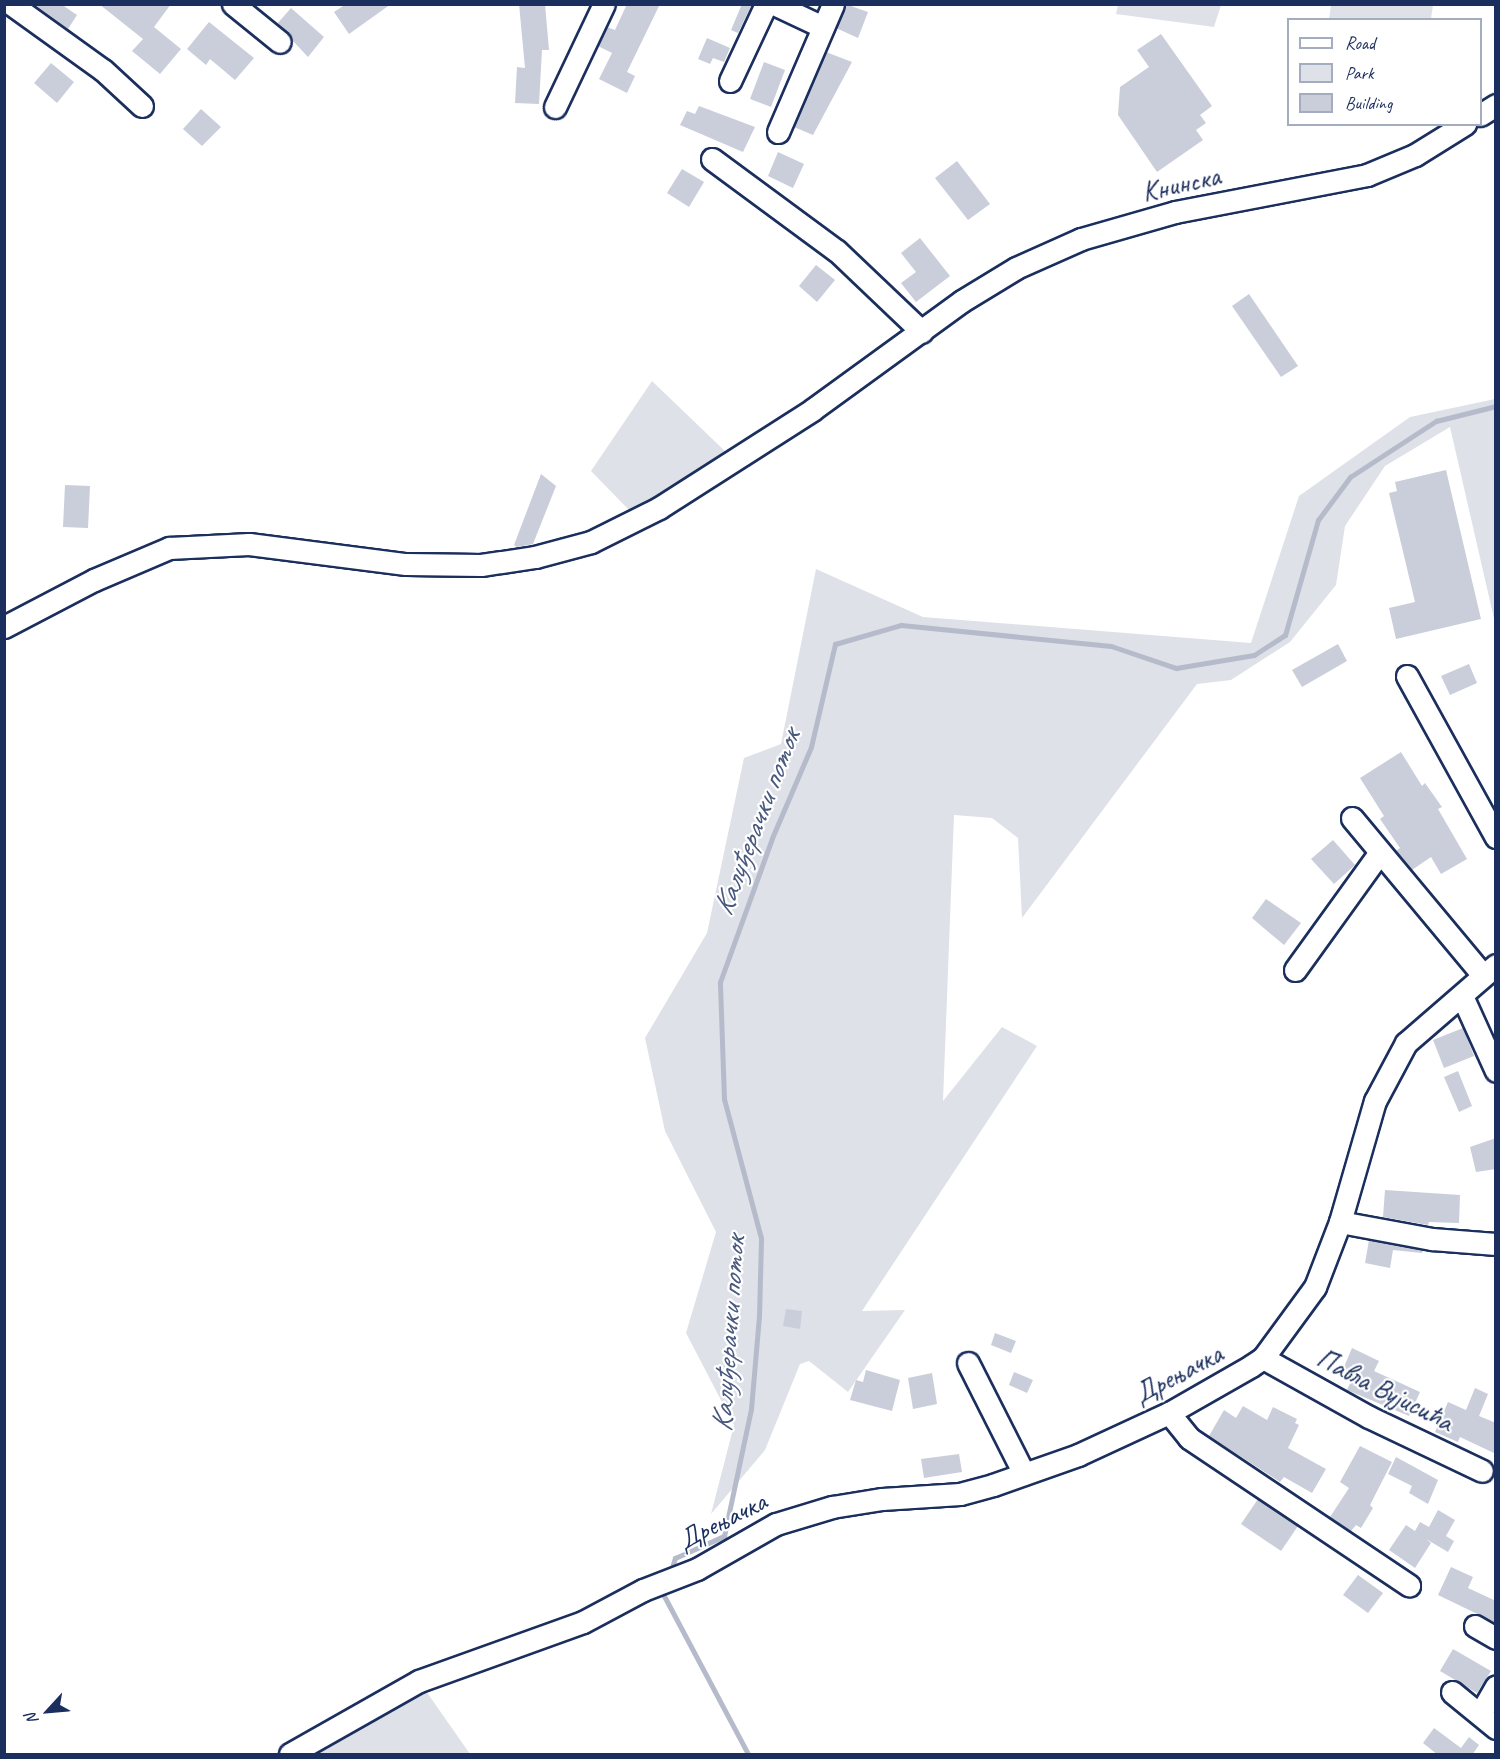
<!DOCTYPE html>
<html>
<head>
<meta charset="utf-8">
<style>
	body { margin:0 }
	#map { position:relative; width:1500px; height:1759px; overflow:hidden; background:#fff; font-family:Caveat,sans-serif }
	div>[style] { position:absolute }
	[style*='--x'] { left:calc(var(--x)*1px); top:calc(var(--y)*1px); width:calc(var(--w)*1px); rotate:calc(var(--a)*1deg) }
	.green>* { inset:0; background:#dee1e7 }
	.stream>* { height:5px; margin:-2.5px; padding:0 2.5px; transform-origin:2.5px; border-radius:2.5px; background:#b5bbca }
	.building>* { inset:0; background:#caceda }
	.roads { filter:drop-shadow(2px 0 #1b2f5e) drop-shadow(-2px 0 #1b2f5e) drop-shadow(0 2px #1b2f5e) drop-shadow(0 -2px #1b2f5e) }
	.minor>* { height:21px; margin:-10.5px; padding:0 10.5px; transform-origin:10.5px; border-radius:10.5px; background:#fff }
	span { translate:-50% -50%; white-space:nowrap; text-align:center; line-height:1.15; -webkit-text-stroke:4.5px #fff; paint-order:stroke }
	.street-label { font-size:28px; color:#1b2f5e }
	.water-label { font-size:30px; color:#49597e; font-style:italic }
	.frame { position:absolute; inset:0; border:6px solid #1b2f5e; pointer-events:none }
	.legend { position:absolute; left:1287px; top:18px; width:195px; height:108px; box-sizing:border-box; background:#fff; border:2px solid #a4acbf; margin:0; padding:8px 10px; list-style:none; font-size:18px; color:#1b2f5e }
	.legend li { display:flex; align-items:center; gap:12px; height:30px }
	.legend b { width:30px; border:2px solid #a4acbf }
	.north { position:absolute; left:18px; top:1681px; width:60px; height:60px; -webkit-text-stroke:4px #fff; paint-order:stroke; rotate:244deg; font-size:16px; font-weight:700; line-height:24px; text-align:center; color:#1b2f5e }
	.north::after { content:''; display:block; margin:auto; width:21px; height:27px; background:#1b2f5e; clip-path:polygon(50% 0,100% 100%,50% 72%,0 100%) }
</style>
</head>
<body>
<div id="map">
	<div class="green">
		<div style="clip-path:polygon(1118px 5px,1118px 4px,1221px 5px,1214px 27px,1116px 14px)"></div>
		<div style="clip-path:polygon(1331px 5px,1331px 4px,1433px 5px,1431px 19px,1329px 19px)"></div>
		<div style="clip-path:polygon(652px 381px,728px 454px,658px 500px,631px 512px,591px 471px)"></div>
		<div style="clip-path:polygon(1495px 399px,1495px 623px,1450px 427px,1385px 466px,1345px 526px,1336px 585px,1290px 642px,1231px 680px,1197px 684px,1022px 918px,1018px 838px,992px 818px,954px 815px,943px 1101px,1002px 1027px,1037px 1046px,862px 1311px,905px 1310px,848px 1392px,809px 1361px,800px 1364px,765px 1450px,711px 1514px,734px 1425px,686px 1333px,716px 1232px,665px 1131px,645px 1038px,707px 933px,744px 758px,781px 744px,816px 569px,923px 617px,1251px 643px,1299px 496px,1410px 417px)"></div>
		<div style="clip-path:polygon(419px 1681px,470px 1754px,313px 1754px,305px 1746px)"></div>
	</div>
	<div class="stream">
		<div style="--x:670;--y:1574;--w:17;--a:-73"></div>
		<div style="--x:675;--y:1558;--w:54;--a:-24.2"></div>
		<div style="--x:724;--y:1536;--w:130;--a:-78"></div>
		<div style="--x:751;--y:1409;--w:93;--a:-85.1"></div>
		<div style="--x:759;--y:1316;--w:78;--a:-88.5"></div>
		<div style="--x:761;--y:1238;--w:144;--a:-104.9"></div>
		<div style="--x:724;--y:1099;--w:117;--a:-92"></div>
		<div style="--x:720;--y:982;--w:153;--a:-70.1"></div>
		<div style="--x:772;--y:838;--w:99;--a:-66.8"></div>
		<div style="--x:811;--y:747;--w:106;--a:-76.9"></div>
		<div style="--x:835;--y:644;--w:69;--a:-16.1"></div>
		<div style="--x:901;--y:625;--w:211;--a:5.7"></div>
		<div style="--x:1111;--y:646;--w:69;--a:18.7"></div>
		<div style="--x:1176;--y:668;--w:79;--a:-9.5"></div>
		<div style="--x:1254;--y:655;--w:37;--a:-33"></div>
		<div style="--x:1285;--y:635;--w:120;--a:-74"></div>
		<div style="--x:1318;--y:520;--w:54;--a:-53.3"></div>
		<div style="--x:1350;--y:477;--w:103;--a:-33.1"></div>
		<div style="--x:1436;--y:421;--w:62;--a:-14"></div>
		<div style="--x:665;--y:1588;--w:6;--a:108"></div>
		<div style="--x:663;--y:1594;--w:181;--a:62"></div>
	</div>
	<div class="building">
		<div style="clip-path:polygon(34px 4px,61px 4px,77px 15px,68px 29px)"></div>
		<div style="clip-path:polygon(99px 4px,171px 4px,154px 27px,181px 49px,160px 74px,132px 51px,143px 39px)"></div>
		<div style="clip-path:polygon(346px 4px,391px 4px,349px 34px,334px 12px)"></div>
		<div style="clip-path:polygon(519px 4px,545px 4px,549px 50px,542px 50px,539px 104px,515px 103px,517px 67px,525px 68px)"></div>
		<div style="clip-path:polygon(627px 4px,660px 4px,627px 72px,635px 76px,627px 93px,599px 79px,612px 53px,598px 46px,607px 27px,615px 30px)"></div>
		<div style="clip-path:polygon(742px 4px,752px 4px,738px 33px,731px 30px)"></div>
		<div style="clip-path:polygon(845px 4px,868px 12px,858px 38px,836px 28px)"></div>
		<div style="clip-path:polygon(291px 8px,324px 37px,308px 57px,277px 24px)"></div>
		<div style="clip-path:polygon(209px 22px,254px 58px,235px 80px,210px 59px,206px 65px,187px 49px)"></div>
		<div style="clip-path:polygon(1161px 34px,1212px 106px,1200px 115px,1206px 123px,1196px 130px,1203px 140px,1157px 172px,1118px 115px,1120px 87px,1149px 67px,1137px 50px)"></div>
		<div style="clip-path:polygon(707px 38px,730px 48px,724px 62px,713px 58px,710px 64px,698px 59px)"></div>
		<div style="clip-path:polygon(826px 52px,852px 62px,813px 135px,794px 127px)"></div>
		<div style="clip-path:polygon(764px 62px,785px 70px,771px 107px,750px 99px)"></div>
		<div style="clip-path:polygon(51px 63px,74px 82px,57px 103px,34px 83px)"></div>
		<div style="clip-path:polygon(699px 106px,755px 127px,743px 152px,680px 125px,687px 111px,695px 114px)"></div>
		<div style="clip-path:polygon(201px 109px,221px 127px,202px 146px,183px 129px)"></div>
		<div style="clip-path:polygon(778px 152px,804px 164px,793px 188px,768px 176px)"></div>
		<div style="clip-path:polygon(957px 161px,990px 204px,968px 220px,935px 178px)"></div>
		<div style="clip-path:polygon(682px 169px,704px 182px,689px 207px,667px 193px)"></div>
		<div style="clip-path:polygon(920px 238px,950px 276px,916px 302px,901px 283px,916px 272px,901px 253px)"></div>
		<div style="clip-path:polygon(816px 265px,835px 280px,817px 302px,799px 286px)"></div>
		<div style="clip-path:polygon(1249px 294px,1298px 366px,1281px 377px,1232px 306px)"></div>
		<div style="clip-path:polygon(1446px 470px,1481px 619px,1396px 639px,1389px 608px,1415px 602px,1389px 493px,1397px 491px,1395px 482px)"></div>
		<div style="clip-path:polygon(541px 474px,556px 486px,533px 544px,517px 547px,514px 545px)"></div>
		<div style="clip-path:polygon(65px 485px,90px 486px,88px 528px,63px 527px)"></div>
		<div style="clip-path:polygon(1338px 644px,1347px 661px,1302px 687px,1292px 670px)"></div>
		<div style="clip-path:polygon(1469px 664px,1477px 683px,1450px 695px,1441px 676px)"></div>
		<div style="clip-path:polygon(1401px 752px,1422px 786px,1425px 783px,1442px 807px,1438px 809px,1467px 859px,1441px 874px,1431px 857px,1412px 870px,1396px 851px,1400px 848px,1380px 819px,1384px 816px,1360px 778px)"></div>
		<div style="clip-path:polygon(1333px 840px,1355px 865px,1334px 884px,1311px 859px)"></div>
		<div style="clip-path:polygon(1266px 899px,1301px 923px,1284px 945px,1252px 918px)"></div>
		<div style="clip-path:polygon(1463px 1028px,1474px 1056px,1444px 1068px,1433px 1040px)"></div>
		<div style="clip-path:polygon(1458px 1071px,1472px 1106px,1459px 1112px,1444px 1077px)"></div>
		<div style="clip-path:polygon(1496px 1138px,1496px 1169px,1476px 1172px,1470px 1147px)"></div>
		<div style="clip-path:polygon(1385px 1190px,1460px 1195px,1459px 1223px,1429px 1222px,1428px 1225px,1383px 1217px)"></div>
		<div style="clip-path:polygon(1369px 1240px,1423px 1250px,1422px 1253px,1393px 1250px,1390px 1268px,1365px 1263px)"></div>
		<div style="clip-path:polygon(786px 1309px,802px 1311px,800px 1329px,783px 1326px)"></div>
		<div style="clip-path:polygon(995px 1333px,1016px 1341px,1011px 1353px,991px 1345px)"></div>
		<div style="clip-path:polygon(1352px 1348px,1379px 1361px,1374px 1371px,1420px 1392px,1409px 1416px,1347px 1390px,1352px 1379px,1341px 1374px)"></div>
		<div style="clip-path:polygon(866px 1370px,900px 1380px,892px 1411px,850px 1400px,856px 1380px,863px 1382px)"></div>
		<div style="clip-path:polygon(1014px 1372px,1033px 1380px,1027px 1393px,1009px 1385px)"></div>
		<div style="clip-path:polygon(932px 1373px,937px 1404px,913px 1409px,908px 1378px)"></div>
		<div style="clip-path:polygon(1475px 1388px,1488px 1394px,1479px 1416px,1496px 1423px,1496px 1454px,1460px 1437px,1458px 1442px,1435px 1432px,1448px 1402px,1466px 1410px)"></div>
		<div style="clip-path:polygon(1243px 1406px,1267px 1420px,1273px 1407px,1297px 1419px,1295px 1423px,1299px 1425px,1288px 1448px,1326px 1469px,1312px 1493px,1284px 1477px,1280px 1482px,1209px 1436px,1224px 1410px,1236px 1418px)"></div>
		<div style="clip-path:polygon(1360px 1446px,1392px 1462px,1370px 1505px,1373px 1508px,1361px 1528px,1356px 1525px,1351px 1531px,1330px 1517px,1349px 1488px,1340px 1482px)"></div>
		<div style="clip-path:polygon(959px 1454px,962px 1472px,924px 1478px,921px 1459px)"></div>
		<div style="clip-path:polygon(1396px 1457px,1438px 1480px,1428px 1504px,1409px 1493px,1412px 1486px,1388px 1474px)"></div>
		<div style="clip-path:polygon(1258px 1499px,1298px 1526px,1281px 1551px,1241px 1524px)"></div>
		<div style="clip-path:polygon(1438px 1510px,1455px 1520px,1446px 1536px,1454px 1541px,1448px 1552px,1426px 1539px,1431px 1543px,1415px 1568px,1389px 1550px,1406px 1525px,1415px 1531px,1420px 1522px,1429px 1527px)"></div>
		<div style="clip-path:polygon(1451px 1567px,1473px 1577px,1468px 1588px,1496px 1601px,1496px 1623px,1438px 1595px)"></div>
		<div style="clip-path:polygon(1358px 1575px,1383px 1593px,1368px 1613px,1343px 1595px)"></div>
		<div style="clip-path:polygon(1453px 1649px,1491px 1671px,1477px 1693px,1440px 1671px)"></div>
		<div style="clip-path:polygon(1434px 1728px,1461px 1748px,1469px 1737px,1479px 1745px,1472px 1755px,1438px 1755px,1423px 1743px)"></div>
	</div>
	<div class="roads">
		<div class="minor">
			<div style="--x:11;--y:4;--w:113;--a:35.7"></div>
			<div style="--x:103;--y:70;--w:53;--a:42.7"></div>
			<div style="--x:233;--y:4;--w:60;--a:39"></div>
			<div style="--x:774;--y:4;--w:54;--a:25.1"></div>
			<div style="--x:730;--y:81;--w:85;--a:-64.9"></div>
			<div style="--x:555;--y:107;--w:114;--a:-64.6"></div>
			<div style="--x:1480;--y:115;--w:19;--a:-32"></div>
			<div style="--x:778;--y:132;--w:139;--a:-66.7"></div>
			<div style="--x:712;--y:159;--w:155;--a:36.4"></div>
			<div style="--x:837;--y:251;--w:117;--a:43.6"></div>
			<div style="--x:4;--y:627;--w:102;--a:-27.6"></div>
			<div style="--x:94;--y:580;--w:82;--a:-23.1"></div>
			<div style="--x:169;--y:548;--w:80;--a:-2.9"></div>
			<div style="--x:249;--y:544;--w:158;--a:7.3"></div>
			<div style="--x:406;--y:564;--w:75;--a:0.8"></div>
			<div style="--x:481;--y:565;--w:55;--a:-8.4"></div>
			<div style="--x:535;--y:557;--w:58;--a:-15"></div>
			<div style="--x:591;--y:542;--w:76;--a:-26.6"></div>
			<div style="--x:659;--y:508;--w:182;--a:-32.6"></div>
			<div style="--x:812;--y:410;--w:185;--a:-36"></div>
			<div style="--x:962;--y:301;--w:63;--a:-31.4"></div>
			<div style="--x:1016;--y:268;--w:71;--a:-24"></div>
			<div style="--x:1081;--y:239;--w:98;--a:-16"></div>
			<div style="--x:1175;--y:212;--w:196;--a:-10.9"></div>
			<div style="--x:1367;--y:175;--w:52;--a:-22.6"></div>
			<div style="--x:1415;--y:155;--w:59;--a:-31.8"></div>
			<div style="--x:1407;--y:676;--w:184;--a:61.1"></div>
			<div style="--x:1352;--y:818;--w:204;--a:50.2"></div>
			<div style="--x:1295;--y:970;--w:145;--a:-54.2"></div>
			<div style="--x:1462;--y:996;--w:82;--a:65.6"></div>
			<div style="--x:1340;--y:1222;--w:94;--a:10.5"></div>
			<div style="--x:1432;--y:1239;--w:64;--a:4.5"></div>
			<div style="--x:1263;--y:1358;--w:121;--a:29.1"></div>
			<div style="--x:1369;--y:1417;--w:125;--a:25.5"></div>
			<div style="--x:968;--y:1363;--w:124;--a:63.2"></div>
			<div style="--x:1169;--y:1413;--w:32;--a:51"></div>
			<div style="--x:1189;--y:1438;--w:265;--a:33.8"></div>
			<div style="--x:1475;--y:1626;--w:24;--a:30"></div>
			<div style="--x:1452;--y:1692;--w:57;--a:39.3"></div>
			<div style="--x:1480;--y:1714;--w:32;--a:-60"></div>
			<div style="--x:290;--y:1754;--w:148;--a:-29.5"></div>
			<div style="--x:419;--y:1681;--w:174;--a:-19.8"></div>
			<div style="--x:583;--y:1622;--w:68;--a:-28.1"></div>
			<div style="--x:643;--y:1590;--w:58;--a:-21.3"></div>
			<div style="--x:697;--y:1569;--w:91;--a:-29.7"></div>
			<div style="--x:776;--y:1524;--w:59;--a:-16.9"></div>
			<div style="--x:832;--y:1507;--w:51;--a:-9.1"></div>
			<div style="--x:882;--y:1499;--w:78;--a:-3.7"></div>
			<div style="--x:960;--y:1494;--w:34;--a:-15"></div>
			<div style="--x:993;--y:1485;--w:90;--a:-19.4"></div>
			<div style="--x:1078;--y:1455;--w:100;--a:-24.8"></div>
			<div style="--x:1169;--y:1413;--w:95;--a:-29.8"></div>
			<div style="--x:1251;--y:1366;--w:14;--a:-34"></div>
			<div style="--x:1263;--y:1358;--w:88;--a:-53.8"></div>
			<div style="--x:1315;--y:1287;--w:70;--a:-69"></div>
			<div style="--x:1340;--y:1222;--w:126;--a:-73.9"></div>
			<div style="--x:1375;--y:1101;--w:66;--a:-61.9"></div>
			<div style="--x:1406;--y:1043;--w:119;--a:-40.9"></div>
		</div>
	</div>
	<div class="street-label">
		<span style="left:1181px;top:184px;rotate:-13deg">Книнска</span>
		<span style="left:1178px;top:1374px;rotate:-28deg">Дрењачка</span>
		<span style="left:1385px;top:1390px;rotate:27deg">Павла Вујисића</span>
		<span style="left:722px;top:1521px;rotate:-27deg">Дрењачка</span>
	</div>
	<div class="water-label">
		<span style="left:756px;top:822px;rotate:-69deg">Калуђерачки поток</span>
		<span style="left:728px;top:1334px;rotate:-86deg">Калуђерачки поток</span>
	</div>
	<div class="frame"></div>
	<ul class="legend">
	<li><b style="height:8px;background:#fff"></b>Road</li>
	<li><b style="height:16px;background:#dee1e7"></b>Park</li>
	<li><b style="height:16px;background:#caceda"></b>Building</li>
	</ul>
	<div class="north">N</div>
</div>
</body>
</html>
